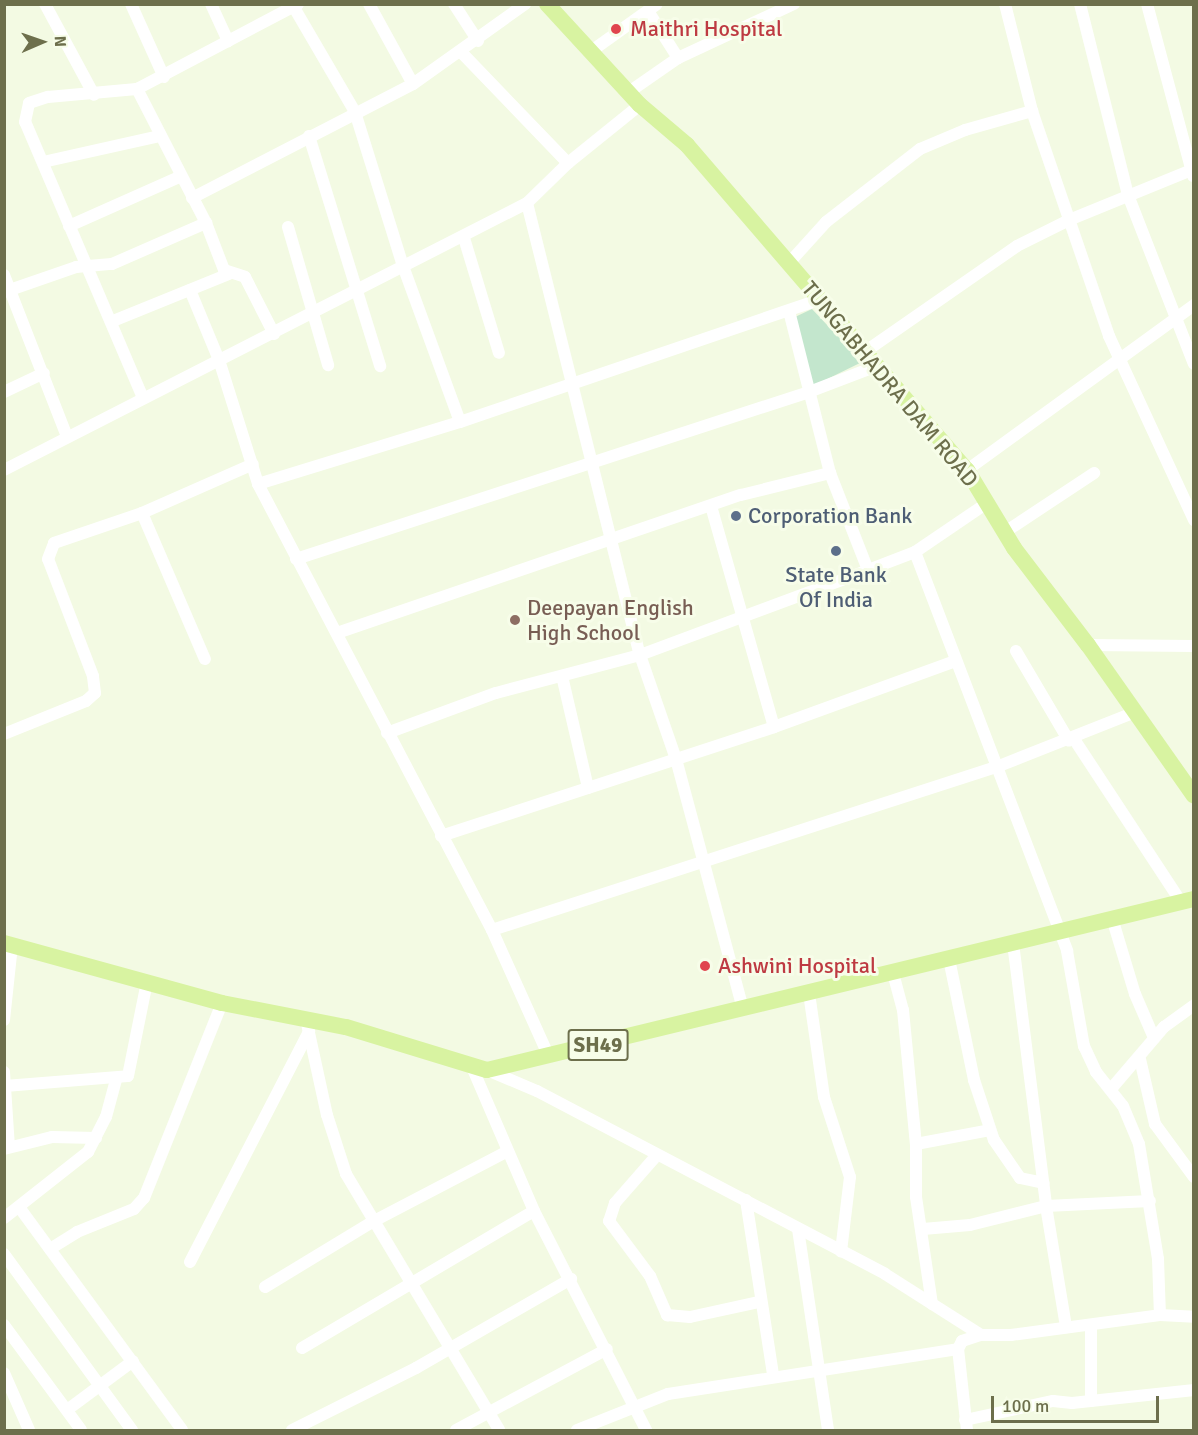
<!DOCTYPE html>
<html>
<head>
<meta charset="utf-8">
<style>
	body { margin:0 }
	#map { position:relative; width:1198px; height:1435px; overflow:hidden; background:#f3fae3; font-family:Signika,sans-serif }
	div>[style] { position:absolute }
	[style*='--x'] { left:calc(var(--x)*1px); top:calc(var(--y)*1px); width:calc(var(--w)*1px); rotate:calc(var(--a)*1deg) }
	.green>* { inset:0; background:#c3e6cd }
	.minor>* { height:12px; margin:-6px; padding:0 6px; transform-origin:6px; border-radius:6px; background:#fff }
	.major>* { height:16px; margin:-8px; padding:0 8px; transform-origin:8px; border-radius:8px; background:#d8f3a1 }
	.dots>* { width:16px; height:16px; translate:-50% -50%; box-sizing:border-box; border:3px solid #f7fde9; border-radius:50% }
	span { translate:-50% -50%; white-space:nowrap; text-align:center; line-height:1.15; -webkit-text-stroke:6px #f7fde9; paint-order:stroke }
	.shield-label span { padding:2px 4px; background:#f7fde9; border:2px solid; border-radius:4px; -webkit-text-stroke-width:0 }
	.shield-label { font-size:21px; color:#6d6f4c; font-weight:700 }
	.health-label { font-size:22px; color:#be3a42 }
	.left { translate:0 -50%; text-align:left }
	.street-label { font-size:22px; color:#6d6f4c }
	.service-label { font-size:22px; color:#4e5e75 }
	.education-label { font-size:22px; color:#785e54 }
	.frame { position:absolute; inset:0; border:6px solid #6d6f4c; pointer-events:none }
	.north { position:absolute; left:12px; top:12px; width:60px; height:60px; -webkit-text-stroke:4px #f7fde9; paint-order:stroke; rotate:88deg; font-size:16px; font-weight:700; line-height:24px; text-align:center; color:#6d6f4c }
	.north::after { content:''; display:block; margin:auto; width:21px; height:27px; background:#6d6f4c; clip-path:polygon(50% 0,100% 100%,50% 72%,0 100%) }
	.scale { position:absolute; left:991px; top:1396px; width:168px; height:27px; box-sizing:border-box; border:3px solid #6d6f4c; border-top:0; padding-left:8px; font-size:18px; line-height:21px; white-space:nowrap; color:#6d6f4c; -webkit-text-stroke:4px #f7fde9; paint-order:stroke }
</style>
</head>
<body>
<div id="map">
	<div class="green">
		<div style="clip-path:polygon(812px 309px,862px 362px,813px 386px,795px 317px)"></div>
	</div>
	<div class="minor">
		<div style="--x:45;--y:4;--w:103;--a:61.7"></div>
		<div style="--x:131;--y:4;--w:80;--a:65.7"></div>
		<div style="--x:211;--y:4;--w:41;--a:65.3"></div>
		<div style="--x:292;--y:4;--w:125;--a:59.7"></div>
		<div style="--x:355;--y:112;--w:161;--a:72.7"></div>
		<div style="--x:403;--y:266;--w:166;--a:69.9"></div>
		<div style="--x:369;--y:4;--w:91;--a:61.2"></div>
		<div style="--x:454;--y:4;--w:44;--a:57"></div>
		<div style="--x:1005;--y:4;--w:110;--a:75.8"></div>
		<div style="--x:1032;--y:111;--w:238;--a:71.1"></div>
		<div style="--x:1109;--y:336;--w:203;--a:65.2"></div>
		<div style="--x:1080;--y:4;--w:197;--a:75.9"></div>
		<div style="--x:1128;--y:195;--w:181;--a:68.7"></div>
		<div style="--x:1147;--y:4;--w:178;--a:75"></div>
		<div style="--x:648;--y:11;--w:56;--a:57.4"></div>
		<div style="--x:590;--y:52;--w:82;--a:-35.6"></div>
		<div style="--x:462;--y:53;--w:153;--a:46.1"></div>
		<div style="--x:629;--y:92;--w:60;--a:-34.8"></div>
		<div style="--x:678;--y:58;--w:128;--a:-25"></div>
		<div style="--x:309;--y:136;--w:241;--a:72.8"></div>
		<div style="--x:43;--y:162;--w:119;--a:-12.6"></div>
		<div style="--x:192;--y:198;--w:249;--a:-27.3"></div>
		<div style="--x:413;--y:84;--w:138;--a:-35.5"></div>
		<div style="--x:527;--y:203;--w:466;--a:76"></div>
		<div style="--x:640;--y:655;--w:110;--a:70.9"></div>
		<div style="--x:676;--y:759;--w:259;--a:75"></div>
		<div style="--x:206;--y:223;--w:50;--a:69"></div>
		<div style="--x:224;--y:270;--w:22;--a:18"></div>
		<div style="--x:245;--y:277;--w:64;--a:63"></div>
		<div style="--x:69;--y:226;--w:120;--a:-24"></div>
		<div style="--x:288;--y:227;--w:144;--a:73.8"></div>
		<div style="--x:464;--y:238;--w:120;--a:73.1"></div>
		<div style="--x:789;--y:263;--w:55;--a:-47.9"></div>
		<div style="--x:826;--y:222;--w:119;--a:-37.8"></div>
		<div style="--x:920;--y:149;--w:49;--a:-22.9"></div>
		<div style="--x:965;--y:130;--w:70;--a:-15.8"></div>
		<div style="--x:4;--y:275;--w:174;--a:68.7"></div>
		<div style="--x:190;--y:290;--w:76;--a:67.5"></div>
		<div style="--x:219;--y:360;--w:130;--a:72.5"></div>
		<div style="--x:258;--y:484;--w:504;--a:62.32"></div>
		<div style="--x:492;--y:930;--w:139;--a:65.8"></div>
		<div style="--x:4;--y:292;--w:76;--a:-19.1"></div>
		<div style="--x:76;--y:267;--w:36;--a:-5"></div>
		<div style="--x:112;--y:264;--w:103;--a:-23.6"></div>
		<div style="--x:206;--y:223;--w:151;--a:-117.2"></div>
		<div style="--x:789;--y:311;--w:167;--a:75.8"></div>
		<div style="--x:113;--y:321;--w:125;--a:-22.1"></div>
		<div style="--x:866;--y:351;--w:184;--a:-34.8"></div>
		<div style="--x:1017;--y:246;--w:58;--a:-26.6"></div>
		<div style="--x:1069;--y:220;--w:135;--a:-22.2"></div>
		<div style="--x:4;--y:392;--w:44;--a:-25.4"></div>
		<div style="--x:143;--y:398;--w:300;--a:-113.1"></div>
		<div style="--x:25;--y:122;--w:19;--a:-78"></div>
		<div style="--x:29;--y:103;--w:20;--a:-18"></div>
		<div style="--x:48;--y:97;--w:89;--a:-5.1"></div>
		<div style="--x:137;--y:89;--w:182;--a:-27.8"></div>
		<div style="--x:4;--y:470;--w:587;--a:-27.05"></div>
		<div style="--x:527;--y:203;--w:57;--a:-44.3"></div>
		<div style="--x:568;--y:163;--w:92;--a:-38.9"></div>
		<div style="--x:967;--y:470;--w:281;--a:-36"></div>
		<div style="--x:258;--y:484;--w:211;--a:-17.1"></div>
		<div style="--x:460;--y:422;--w:381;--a:-18.8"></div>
		<div style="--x:711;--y:506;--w:230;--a:74.1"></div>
		<div style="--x:142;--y:513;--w:159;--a:66.7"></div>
		<div style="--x:1005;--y:532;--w:107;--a:-33.5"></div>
		<div style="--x:915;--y:552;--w:427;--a:69.1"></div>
		<div style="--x:1067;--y:951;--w:97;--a:79.9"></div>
		<div style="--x:1084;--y:1046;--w:29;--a:65"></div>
		<div style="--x:1096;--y:1072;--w:43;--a:51.5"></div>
		<div style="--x:1123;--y:1106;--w:41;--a:67.2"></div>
		<div style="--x:1139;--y:1144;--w:117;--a:80.6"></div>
		<div style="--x:1158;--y:1259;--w:56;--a:88"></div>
		<div style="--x:296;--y:559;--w:539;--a:-18.03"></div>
		<div style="--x:809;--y:392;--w:73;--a:-20.9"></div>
		<div style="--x:337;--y:633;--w:427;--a:-18.9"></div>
		<div style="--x:741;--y:495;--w:92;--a:-13.9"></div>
		<div style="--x:830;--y:473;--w:104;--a:68.6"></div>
		<div style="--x:1088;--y:645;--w:106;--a:0.5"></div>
		<div style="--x:1016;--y:651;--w:104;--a:59.5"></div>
		<div style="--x:562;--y:676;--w:115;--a:76.9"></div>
		<div style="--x:387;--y:733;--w:116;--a:-20.2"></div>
		<div style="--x:496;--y:693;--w:149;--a:-14.8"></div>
		<div style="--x:640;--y:655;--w:243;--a:-20.4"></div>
		<div style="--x:868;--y:570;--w:50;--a:-21"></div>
		<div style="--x:915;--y:552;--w:87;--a:-34.2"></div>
		<div style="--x:4;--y:734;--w:88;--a:-21.9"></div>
		<div style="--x:86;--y:701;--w:12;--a:-42"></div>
		<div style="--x:95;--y:693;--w:17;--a:-97"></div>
		<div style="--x:93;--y:676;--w:125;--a:-111"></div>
		<div style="--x:48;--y:559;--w:17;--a:-69"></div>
		<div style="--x:54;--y:543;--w:93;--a:-18.8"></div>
		<div style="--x:142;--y:513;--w:121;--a:-23.8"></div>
		<div style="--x:1074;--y:739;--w:195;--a:56.7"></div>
		<div style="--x:441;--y:836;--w:350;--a:-18.1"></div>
		<div style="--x:774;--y:727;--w:193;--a:-20"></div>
		<div style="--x:1112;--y:918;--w:79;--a:73.2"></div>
		<div style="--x:1135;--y:994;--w:48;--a:66.6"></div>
		<div style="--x:492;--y:930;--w:533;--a:-17.92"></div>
		<div style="--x:999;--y:766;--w:144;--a:-21.6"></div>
		<div style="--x:1013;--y:943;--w:265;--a:82.8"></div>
		<div style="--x:1046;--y:1206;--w:123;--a:80.6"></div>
		<div style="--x:949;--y:959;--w:124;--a:78.3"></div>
		<div style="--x:974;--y:1080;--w:63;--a:71.6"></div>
		<div style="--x:994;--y:1140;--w:46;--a:55.6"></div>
		<div style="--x:1020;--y:1178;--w:24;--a:12"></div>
		<div style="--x:893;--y:973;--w:38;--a:75"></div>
		<div style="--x:903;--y:1010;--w:135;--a:84.5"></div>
		<div style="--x:916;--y:1144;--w:53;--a:90"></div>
		<div style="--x:916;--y:1197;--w:108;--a:81.5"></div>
		<div style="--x:809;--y:993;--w:105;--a:81.8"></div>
		<div style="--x:824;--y:1097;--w:84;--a:72"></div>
		<div style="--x:850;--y:1177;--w:75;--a:96.9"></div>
		<div style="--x:306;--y:1019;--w:98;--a:77.7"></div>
		<div style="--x:327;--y:1115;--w:62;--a:72.1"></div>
		<div style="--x:346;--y:1174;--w:298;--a:59.1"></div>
		<div style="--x:4;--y:1020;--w:75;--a:-83.9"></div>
		<div style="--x:1140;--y:1059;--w:67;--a:77"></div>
		<div style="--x:1155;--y:1124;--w:66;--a:53.7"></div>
		<div style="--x:472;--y:1067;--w:157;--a:66.7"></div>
		<div style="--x:534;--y:1211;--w:246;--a:62.9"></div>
		<div style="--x:487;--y:1070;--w:54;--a:22.8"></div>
		<div style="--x:537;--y:1091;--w:393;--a:27.7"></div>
		<div style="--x:885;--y:1274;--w:114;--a:32.4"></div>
		<div style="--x:981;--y:1335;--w:30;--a:0"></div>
		<div style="--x:1011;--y:1335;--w:150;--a:-7.6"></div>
		<div style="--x:1160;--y:1315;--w:34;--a:3"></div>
		<div style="--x:4;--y:1072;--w:75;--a:86.2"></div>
		<div style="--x:5;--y:1086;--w:123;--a:-4.6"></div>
		<div style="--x:128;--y:1076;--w:96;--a:-78.6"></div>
		<div style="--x:1111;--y:1089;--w:82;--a:-49.5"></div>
		<div style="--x:1164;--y:1027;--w:37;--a:-36"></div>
		<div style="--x:916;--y:1144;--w:75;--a:-10.7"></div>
		<div style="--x:4;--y:1149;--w:49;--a:-14"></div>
		<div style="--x:52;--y:1137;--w:44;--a:1.3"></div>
		<div style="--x:657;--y:1155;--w:64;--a:131.2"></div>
		<div style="--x:615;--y:1203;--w:19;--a:108"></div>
		<div style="--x:609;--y:1221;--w:69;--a:53.3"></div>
		<div style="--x:650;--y:1276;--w:43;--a:66.4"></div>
		<div style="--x:667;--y:1315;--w:23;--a:5"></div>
		<div style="--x:690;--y:1317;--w:71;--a:-12.3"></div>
		<div style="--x:746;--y:1200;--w:177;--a:81.2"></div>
		<div style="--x:19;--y:1207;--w:276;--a:53.8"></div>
		<div style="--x:4;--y:1218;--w:107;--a:-38.2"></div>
		<div style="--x:88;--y:1152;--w:39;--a:-63"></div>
		<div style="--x:106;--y:1117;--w:39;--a:-75"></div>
		<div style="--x:798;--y:1229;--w:203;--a:81.5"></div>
		<div style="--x:923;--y:1229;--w:47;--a:-4.9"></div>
		<div style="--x:970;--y:1225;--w:78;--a:-14"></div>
		<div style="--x:1046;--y:1206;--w:104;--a:-2.8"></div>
		<div style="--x:50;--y:1249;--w:32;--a:-32"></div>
		<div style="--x:77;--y:1232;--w:61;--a:-22"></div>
		<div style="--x:134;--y:1209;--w:15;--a:-48"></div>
		<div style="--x:144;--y:1198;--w:210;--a:-68.2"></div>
		<div style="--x:4;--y:1254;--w:218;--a:54"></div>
		<div style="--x:190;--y:1262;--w:260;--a:-62.7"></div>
		<div style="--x:265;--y:1287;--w:127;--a:-31.2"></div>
		<div style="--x:374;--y:1221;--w:149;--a:-27.6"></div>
		<div style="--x:4;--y:1325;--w:130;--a:53.7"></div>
		<div style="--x:302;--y:1348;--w:269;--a:-30.6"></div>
		<div style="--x:4;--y:1373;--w:62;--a:66.3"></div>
		<div style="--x:1091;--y:1401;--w:76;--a:-90"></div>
		<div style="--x:67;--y:1410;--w:82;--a:-36.6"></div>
		<div style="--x:965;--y:1420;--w:90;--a:-12.2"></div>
		<div style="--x:1053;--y:1401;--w:19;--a:6"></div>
		<div style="--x:1072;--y:1403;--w:123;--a:-6.1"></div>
		<div style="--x:292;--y:1430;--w:139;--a:-26.6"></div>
		<div style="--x:416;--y:1368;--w:179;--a:-29.9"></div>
		<div style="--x:456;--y:1430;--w:171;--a:-28.2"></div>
		<div style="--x:577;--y:1430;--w:98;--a:-21.6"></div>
		<div style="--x:668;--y:1394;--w:293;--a:-8.8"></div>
		<div style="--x:967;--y:1430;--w:81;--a:-96.3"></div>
		<div style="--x:958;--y:1349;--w:9;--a:-63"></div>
		<div style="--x:962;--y:1341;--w:20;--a:-18"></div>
	</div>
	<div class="major">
		<div style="--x:547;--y:4;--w:137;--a:47.4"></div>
		<div style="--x:640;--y:105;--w:62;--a:40.4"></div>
		<div style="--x:687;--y:145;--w:429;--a:49.3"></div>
		<div style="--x:967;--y:470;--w:91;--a:58.9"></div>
		<div style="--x:1014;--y:548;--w:122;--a:52.7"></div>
		<div style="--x:1088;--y:645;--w:184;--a:54.9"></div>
		<div style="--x:4;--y:943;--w:226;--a:15.4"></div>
		<div style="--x:222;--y:1003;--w:126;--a:11"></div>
		<div style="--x:346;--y:1027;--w:147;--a:17"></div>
		<div style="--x:487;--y:1070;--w:727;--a:-13.6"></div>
	</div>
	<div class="dots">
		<div style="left:616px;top:29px;background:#e0444e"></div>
		<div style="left:736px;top:516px;background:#5c6f8a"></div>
		<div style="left:836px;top:551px;background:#5c6f8a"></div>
		<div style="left:515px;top:620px;background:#8d6e63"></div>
		<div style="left:705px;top:966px;background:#e0444e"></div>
	</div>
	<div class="shield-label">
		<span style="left:598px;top:1045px">SH49</span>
	</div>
	<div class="health-label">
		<span class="left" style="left:630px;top:29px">Maithri Hospital</span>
		<span class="left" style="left:718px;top:966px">Ashwini Hospital</span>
	</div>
	<div class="street-label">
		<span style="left:890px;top:384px;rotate:50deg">TUNGABHADRA DAM ROAD</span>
	</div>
	<div class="service-label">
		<span class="left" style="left:748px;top:516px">Corporation Bank</span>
		<span style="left:836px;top:587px">State Bank<br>Of India</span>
	</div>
	<div class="education-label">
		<span class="left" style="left:527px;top:620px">Deepayan English<br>High School</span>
	</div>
	<div class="frame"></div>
	<div class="north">N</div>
	<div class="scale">100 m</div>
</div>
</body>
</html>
